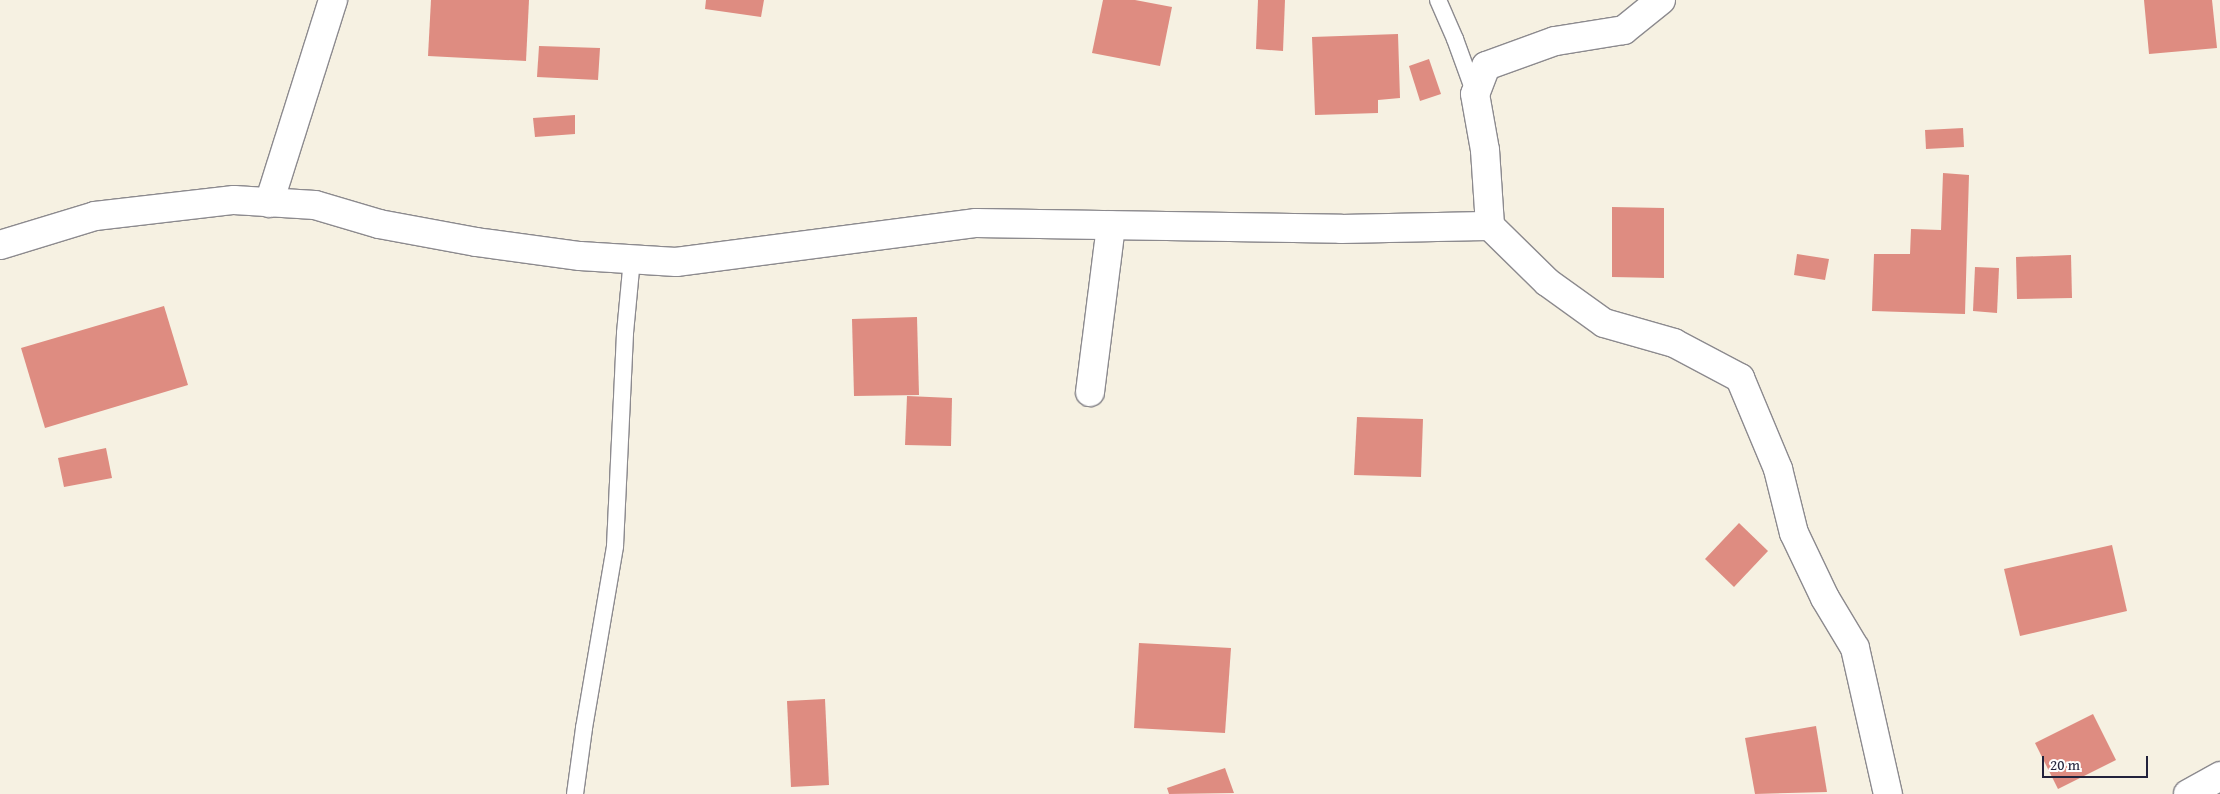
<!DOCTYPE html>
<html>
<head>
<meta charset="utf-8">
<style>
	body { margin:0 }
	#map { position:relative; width:2220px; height:794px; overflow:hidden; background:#f6f1e2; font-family:"Gentium Book Plus",serif }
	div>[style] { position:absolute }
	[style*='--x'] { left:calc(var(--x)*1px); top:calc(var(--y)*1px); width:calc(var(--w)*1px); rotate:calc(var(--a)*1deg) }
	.building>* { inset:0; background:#de8c81 }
	.roads { filter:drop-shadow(1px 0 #8c8a8e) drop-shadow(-1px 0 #8c8a8e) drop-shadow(0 1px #8c8a8e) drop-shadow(0 -1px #8c8a8e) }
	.service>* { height:16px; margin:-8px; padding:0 8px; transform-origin:8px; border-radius:8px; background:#fff }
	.minor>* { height:28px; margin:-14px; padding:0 14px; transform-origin:14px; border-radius:14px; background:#fff }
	span { translate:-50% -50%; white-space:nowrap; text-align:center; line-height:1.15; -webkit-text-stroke:5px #fff; paint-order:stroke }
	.scale { position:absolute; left:2042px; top:756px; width:106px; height:22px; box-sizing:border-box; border:2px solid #22223b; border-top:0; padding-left:6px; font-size:15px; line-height:18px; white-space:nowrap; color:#22223b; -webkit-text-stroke:4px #fff; paint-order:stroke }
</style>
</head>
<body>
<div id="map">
	<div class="building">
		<div style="clip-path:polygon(431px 0,529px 0,526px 61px,428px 56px)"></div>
		<div style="clip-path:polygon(706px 0,764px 0,761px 17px,705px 9px)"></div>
		<div style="clip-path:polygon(1103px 0,1135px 0,1172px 7px,1160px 66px,1092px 53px)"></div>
		<div style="clip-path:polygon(1258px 0,1285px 0,1283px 51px,1256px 49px)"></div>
		<div style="clip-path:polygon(2144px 0,2212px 0,2217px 48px,2149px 54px)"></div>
		<div style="clip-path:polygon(1398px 34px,1400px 98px,1378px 100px,1378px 113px,1315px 115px,1312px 37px)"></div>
		<div style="clip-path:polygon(539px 46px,600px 48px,598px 80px,537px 77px)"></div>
		<div style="clip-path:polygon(1429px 59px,1441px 94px,1420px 101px,1409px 66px)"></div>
		<div style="clip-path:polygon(575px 115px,575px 134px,535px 137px,533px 118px)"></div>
		<div style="clip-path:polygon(1963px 128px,1964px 147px,1926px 149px,1925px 130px)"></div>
		<div style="clip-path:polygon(1943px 173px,1969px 175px,1965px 314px,1872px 311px,1874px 254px,1910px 254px,1911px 229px,1941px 230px)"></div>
		<div style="clip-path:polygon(1612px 207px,1664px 208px,1664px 278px,1612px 277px)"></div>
		<div style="clip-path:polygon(1797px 254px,1829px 259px,1825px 280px,1794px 275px)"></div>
		<div style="clip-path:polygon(2071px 255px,2072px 298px,2017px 299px,2016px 257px)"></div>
		<div style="clip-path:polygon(1975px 267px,1999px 268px,1997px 313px,1973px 311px)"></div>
		<div style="clip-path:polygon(164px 306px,188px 385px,45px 428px,21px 348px)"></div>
		<div style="clip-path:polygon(917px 317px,919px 395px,854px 396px,852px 319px)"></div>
		<div style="clip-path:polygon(907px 396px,952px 398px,951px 446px,905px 445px)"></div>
		<div style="clip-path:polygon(1357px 417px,1423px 419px,1421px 477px,1354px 475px)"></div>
		<div style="clip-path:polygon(106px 448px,112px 478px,64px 487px,58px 458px)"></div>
		<div style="clip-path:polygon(1739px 523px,1768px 551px,1734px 587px,1705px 559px)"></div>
		<div style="clip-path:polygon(2112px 545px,2127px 611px,2020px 636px,2004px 569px)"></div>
		<div style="clip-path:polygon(1139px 643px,1231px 648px,1225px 733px,1134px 728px)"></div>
		<div style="clip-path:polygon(825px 699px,829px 785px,791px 787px,787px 701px)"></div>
		<div style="clip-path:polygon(2093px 714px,2116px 760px,2058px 789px,2035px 743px)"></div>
		<div style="clip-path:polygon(1816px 726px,1827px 792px,1755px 794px,1745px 738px)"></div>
		<div style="clip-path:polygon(1225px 768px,1234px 793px,1169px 794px,1167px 788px)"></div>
	</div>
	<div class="roads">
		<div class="service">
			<div style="--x:1438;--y:0;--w:43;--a:66.4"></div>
			<div style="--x:1455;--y:39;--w:59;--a:70"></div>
			<div style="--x:575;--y:794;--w:67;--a:-82.2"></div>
			<div style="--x:584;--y:728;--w:185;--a:-80.3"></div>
			<div style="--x:615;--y:546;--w:213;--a:-87.3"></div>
			<div style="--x:625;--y:333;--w:74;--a:-84.6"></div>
		</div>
		<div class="minor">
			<div style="--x:1661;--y:0;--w:48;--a:141"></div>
			<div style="--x:1624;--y:30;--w:70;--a:170.9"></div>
			<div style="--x:1555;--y:41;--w:73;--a:160.1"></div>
			<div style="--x:1486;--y:66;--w:30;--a:111"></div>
			<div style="--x:1475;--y:94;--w:57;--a:79.9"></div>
			<div style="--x:1485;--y:150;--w:76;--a:86.2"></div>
			<div style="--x:1490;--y:226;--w:80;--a:44.5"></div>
			<div style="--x:1547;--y:282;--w:70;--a:35.7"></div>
			<div style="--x:1604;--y:323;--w:73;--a:15.9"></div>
			<div style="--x:1674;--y:343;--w:75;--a:27.9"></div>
			<div style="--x:1740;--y:378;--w:99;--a:67.3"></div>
			<div style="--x:1778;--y:469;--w:66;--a:76"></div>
			<div style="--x:1794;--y:533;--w:72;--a:64.5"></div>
			<div style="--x:1825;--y:598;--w:58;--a:59"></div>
			<div style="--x:1855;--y:648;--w:150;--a:77.3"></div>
			<div style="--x:269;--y:203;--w:213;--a:-72.5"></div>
			<div style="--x:0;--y:245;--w:99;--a:-17"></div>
			<div style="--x:95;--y:216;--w:140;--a:-6.6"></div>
			<div style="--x:234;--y:200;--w:81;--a:3.5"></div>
			<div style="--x:315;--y:205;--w:67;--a:16.5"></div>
			<div style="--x:379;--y:224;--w:99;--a:10.5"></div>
			<div style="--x:476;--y:242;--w:105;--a:7.7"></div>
			<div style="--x:580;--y:256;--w:96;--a:3.6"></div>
			<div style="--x:676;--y:262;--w:303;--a:-7.4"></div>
			<div style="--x:976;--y:223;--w:365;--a:0.9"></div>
			<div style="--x:1341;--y:229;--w:149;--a:-1.2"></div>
			<div style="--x:1090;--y:392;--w:168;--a:-82.8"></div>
			<div style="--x:2188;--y:794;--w:37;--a:-29"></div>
		</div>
	</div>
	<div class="scale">20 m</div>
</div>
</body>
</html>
